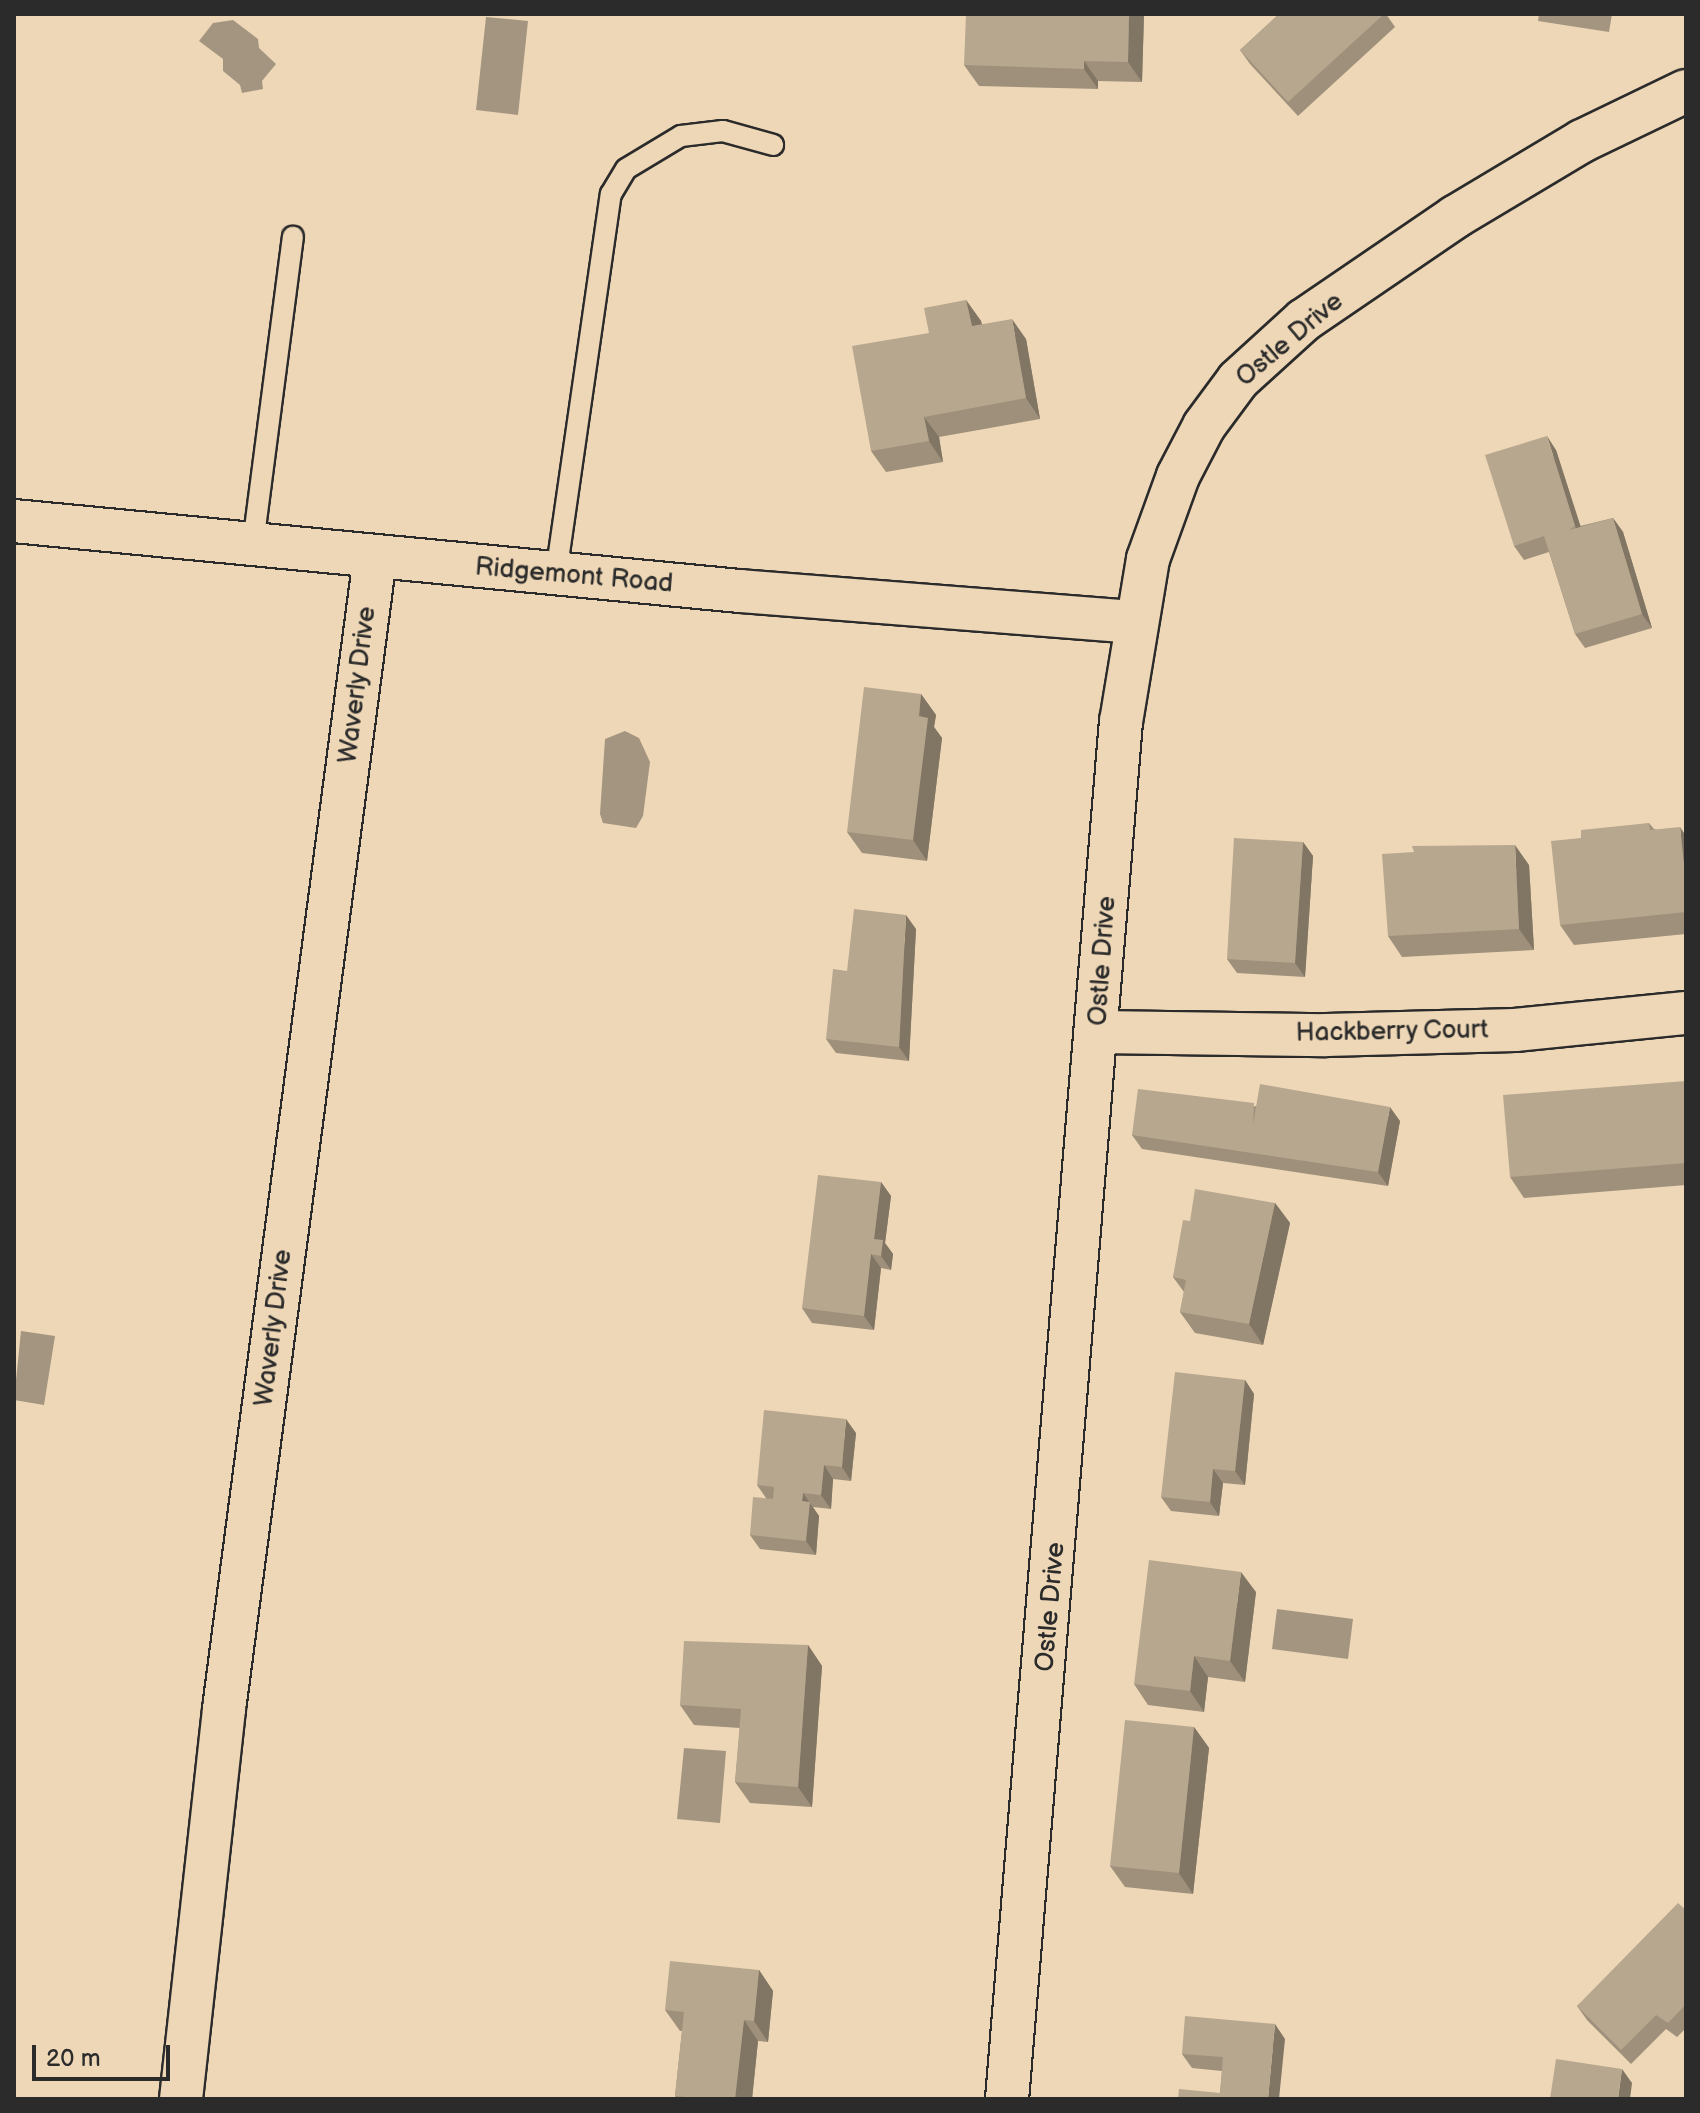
<!DOCTYPE html>
<html>
<head>
<meta charset="utf-8">
<style>
	body { margin:0 }
	#map { position:relative; width:1700px; height:2113px; overflow:hidden; background:#eed7b6; font-family:"Balsamiq Sans",sans-serif }
	div>[style] { position:absolute }
	[style*='--x'] { left:calc(var(--x)*1px); top:calc(var(--y)*1px); width:calc(var(--w)*1px); rotate:calc(var(--a)*1deg) }
	.water>* { inset:0; background:#a49581 }
	.roads { filter:drop-shadow(2px 0 #2b2b2b) drop-shadow(-2px 0 #2b2b2b) drop-shadow(0 2px #2b2b2b) drop-shadow(0 -2px #2b2b2b) }
	.lane>* { height:20px; margin:-10px; padding:0 10px; transform-origin:10px; border-radius:10px; background:#eed7b6 }
	.street>* { height:42px; margin:-21px; padding:0 21px; transform-origin:21px; border-radius:21px; background:#eed7b6 }
	.wall>* { inset:0; background:#9e907b }
	.shaded-wall>* { inset:0; background:#817564 }
	.building>* { inset:0; background:#b8a78f }
	span { translate:-50% -50%; white-space:nowrap; text-align:center; line-height:1.15; -webkit-text-stroke:6px #eed7b6; paint-order:stroke }
	.street-label { font-size:26px; color:#2b2b2b }
	.frame { position:absolute; inset:0; border:16px solid #2b2b2b; pointer-events:none }
	.scale { position:absolute; left:32px; top:2045px; width:138px; height:36px; box-sizing:border-box; border:4px solid #2b2b2b; border-top:0; padding-left:10px; font-size:24px; line-height:28px; white-space:nowrap; color:#2b2b2b; -webkit-text-stroke:6px #eed7b6; paint-order:stroke }
</style>
</head>
<body>
<div id="map">
	<div class="water">
		<div style="clip-path:polygon(1539px 14px,1612px 14px,1609px 32px,1538px 21px)"></div>
		<div style="clip-path:polygon(486px 17px,528px 21px,518px 115px,476px 110px)"></div>
		<div style="clip-path:polygon(233px 20px,258px 39px,259px 48px,276px 64px,262px 81px,263px 89px,242px 93px,240px 85px,223px 71px,223px 59px,199px 41px,213px 23px)"></div>
		<div style="clip-path:polygon(625px 731px,639px 738px,650px 762px,643px 816px,636px 828px,603px 823px,600px 814px,605px 739px)"></div>
		<div style="clip-path:polygon(21px 1331px,55px 1336px,44px 1405px,14px 1400px)"></div>
		<div style="clip-path:polygon(1277px 1609px,1353px 1619px,1348px 1659px,1272px 1649px)"></div>
		<div style="clip-path:polygon(684px 1748px,726px 1751px,720px 1823px,677px 1819px)"></div>
	</div>
	<div class="roads">
		<div class="lane">
			<div style="--x:253;--y:544;--w:310;--a:-82.6"></div>
			<div style="--x:556;--y:574;--w:384;--a:-81.8"></div>
			<div style="--x:611;--y:194;--w:29;--a:-59"></div>
			<div style="--x:626;--y:169;--w:64;--a:-31"></div>
			<div style="--x:681;--y:136;--w:42;--a:-6.8"></div>
			<div style="--x:723;--y:131;--w:52;--a:15.6"></div>
		</div>
		<div class="street">
			<div style="--x:14;--y:521;--w:729;--a:5.51"></div>
			<div style="--x:740;--y:591;--w:395;--a:4.5"></div>
			<div style="--x:1098;--y:1032;--w:228;--a:0.8"></div>
			<div style="--x:1326;--y:1035;--w:189;--a:-1.5"></div>
			<div style="--x:1515;--y:1030;--w:172;--a:-5.7"></div>
			<div style="--x:181;--y:2099;--w:392;--a:-83.7"></div>
			<div style="--x:224;--y:1709;--w:1162;--a:-82.53"></div>
			<div style="--x:1007;--y:2099;--w:1382;--a:-85.27"></div>
			<div style="--x:1121;--y:722;--w:165;--a:-80.6"></div>
			<div style="--x:1148;--y:559;--w:88;--a:-70.1"></div>
			<div style="--x:1178;--y:476;--w:56;--a:-62.5"></div>
			<div style="--x:1204;--y:426;--w:57;--a:-53.5"></div>
			<div style="--x:1238;--y:380;--w:89;--a:-42.3"></div>
			<div style="--x:1304;--y:320;--w:183;--a:-34.3"></div>
			<div style="--x:1455;--y:217;--w:148;--a:-30.9"></div>
			<div style="--x:1582;--y:141;--w:115;--a:-25.7"></div>
		</div>
	</div>
	<div class="wall">
		<div style="clip-path:polygon(1144px 14px,1142px 82px,1098px 81px,1098px 89px,979px 86px,964px 65px)"></div>
		<div style="clip-path:polygon(1279px 14px,1386px 14px,1395px 27px,1298px 116px,1250px 64px,1240px 50px)"></div>
		<div style="clip-path:polygon(966px 300px,981px 321px,982px 324px,1026px 339px,1040px 419px,939px 437px,943px 462px,886px 472px,871px 451px,929px 333px)"></div>
		<div style="clip-path:polygon(1556px 450px,1580px 526px,1613px 518px,1623px 532px,1652px 628px,1585px 648px,1575px 634px,1549px 552px,1524px 560px,1514px 546px)"></div>
		<div style="clip-path:polygon(921px 694px,936px 715px,934px 727px,942px 738px,927px 861px,862px 853px,847px 832px)"></div>
		<div style="clip-path:polygon(1649px 823px,1654px 829px,1686px 836px,1686px 934px,1574px 945px,1560px 925px,1581px 838px)"></div>
		<div style="clip-path:polygon(1303px 842px,1313px 856px,1305px 977px,1237px 973px,1227px 959px)"></div>
		<div style="clip-path:polygon(1529px 865px,1534px 950px,1402px 957px,1388px 936px)"></div>
		<div style="clip-path:polygon(916px 929px,909px 1061px,836px 1053px,826px 1039px)"></div>
		<div style="clip-path:polygon(1686px 1081px,1686px 1185px,1524px 1198px,1510px 1177px)"></div>
		<div style="clip-path:polygon(1256px 1106px,1400px 1121px,1388px 1186px,1142px 1149px,1132px 1135px)"></div>
		<div style="clip-path:polygon(881px 1182px,891px 1196px,885px 1243px,893px 1254px,891px 1270px,881px 1268px,874px 1330px,812px 1323px,802px 1308px)"></div>
		<div style="clip-path:polygon(1275px 1203px,1290px 1223px,1263px 1345px,1195px 1333px,1180px 1312px,1184px 1292px,1173px 1277px,1190px 1221px)"></div>
		<div style="clip-path:polygon(1245px 1380px,1254px 1394px,1245px 1485px,1223px 1483px,1219px 1516px,1171px 1511px,1161px 1497px)"></div>
		<div style="clip-path:polygon(856px 1433px,851px 1481px,833px 1479px,831px 1509px,813px 1507px,819px 1516px,816px 1555px,760px 1549px,750px 1535px,766px 1498px,757px 1485px)"></div>
		<div style="clip-path:polygon(1256px 1592px,1245px 1682px,1208px 1677px,1204px 1712px,1148px 1705px,1134px 1684px)"></div>
		<div style="clip-path:polygon(808px 1645px,822px 1666px,812px 1807px,750px 1803px,735px 1782px,740px 1728px,694px 1725px,680px 1705px)"></div>
		<div style="clip-path:polygon(1194px 1727px,1209px 1748px,1193px 1894px,1125px 1887px,1110px 1866px)"></div>
		<div style="clip-path:polygon(1686px 1910px,1686px 2028px,1677px 2037px,1666px 2029px,1631px 2064px,1587px 2020px,1577px 2006px)"></div>
		<div style="clip-path:polygon(759px 1970px,773px 1991px,768px 2042px,758px 2041px,752px 2099px,677px 2099px,675px 2096px,682px 2031px,680px 2031px,665px 2010px)"></div>
		<div style="clip-path:polygon(1285px 2039px,1220px 2093px,1222px 2071px,1192px 2068px,1182px 2054px)"></div>
	</div>
	<div class="shaded-wall">
		<div style="clip-path:polygon(1129px 14px,1144px 14px,1142px 82px,1128px 62px)"></div>
		<div style="clip-path:polygon(1084px 61px,1098px 81px,1098px 89px,1084px 69px)"></div>
		<div style="clip-path:polygon(966px 300px,981px 321px,986px 347px,972px 326px)"></div>
		<div style="clip-path:polygon(1012px 319px,1026px 339px,1040px 419px,1026px 398px)"></div>
		<div style="clip-path:polygon(924px 417px,939px 437px,943px 462px,929px 441px)"></div>
		<div style="clip-path:polygon(1547px 436px,1556px 450px,1585px 540px,1575px 526px)"></div>
		<div style="clip-path:polygon(1613px 518px,1623px 532px,1652px 628px,1642px 614px)"></div>
		<div style="clip-path:polygon(921px 694px,936px 715px,934px 727px,942px 738px,927px 861px,913px 840px,919px 716px)"></div>
		<div style="clip-path:polygon(1680px 827px,1686px 836px,1686px 883px)"></div>
		<div style="clip-path:polygon(1303px 842px,1313px 856px,1305px 977px,1295px 963px)"></div>
		<div style="clip-path:polygon(1515px 845px,1529px 865px,1534px 950px,1519px 929px)"></div>
		<div style="clip-path:polygon(906px 915px,916px 929px,909px 1061px,899px 1047px)"></div>
		<div style="clip-path:polygon(1390px 1107px,1400px 1121px,1388px 1186px,1378px 1172px)"></div>
		<div style="clip-path:polygon(881px 1182px,891px 1196px,885px 1243px,893px 1254px,891px 1270px,881px 1256px,874px 1239px)"></div>
		<div style="clip-path:polygon(1275px 1203px,1290px 1223px,1263px 1345px,1249px 1324px)"></div>
		<div style="clip-path:polygon(871px 1254px,881px 1268px,874px 1330px,864px 1316px)"></div>
		<div style="clip-path:polygon(1245px 1380px,1254px 1394px,1245px 1485px,1235px 1471px)"></div>
		<div style="clip-path:polygon(846px 1419px,856px 1433px,851px 1481px,842px 1467px)"></div>
		<div style="clip-path:polygon(824px 1465px,833px 1479px,831px 1509px,821px 1495px)"></div>
		<div style="clip-path:polygon(1213px 1469px,1223px 1483px,1219px 1516px,1210px 1502px)"></div>
		<div style="clip-path:polygon(803px 1493px,819px 1516px,816px 1555px,806px 1541px,802px 1501px)"></div>
		<div style="clip-path:polygon(1241px 1572px,1256px 1592px,1245px 1682px,1230px 1661px)"></div>
		<div style="clip-path:polygon(808px 1645px,822px 1666px,812px 1807px,798px 1787px)"></div>
		<div style="clip-path:polygon(1194px 1656px,1208px 1677px,1204px 1712px,1190px 1691px)"></div>
		<div style="clip-path:polygon(1194px 1727px,1209px 1748px,1193px 1894px,1179px 1873px)"></div>
		<div style="clip-path:polygon(759px 1970px,773px 1991px,768px 2042px,754px 2021px)"></div>
		<div style="clip-path:polygon(744px 2020px,758px 2041px,752px 2099px,735px 2099px)"></div>
		<div style="clip-path:polygon(1275px 2024px,1285px 2039px,1279px 2099px,1268px 2099px)"></div>
		<div style="clip-path:polygon(1622px 2069px,1632px 2083px,1630px 2099px,1618px 2099px)"></div>
	</div>
	<div class="building">
		<div style="clip-path:polygon(966px 14px,1129px 14px,1128px 62px,1084px 61px,1084px 69px,964px 65px)"></div>
		<div style="clip-path:polygon(1279px 14px,1384px 14px,1288px 102px,1240px 50px)"></div>
		<div style="clip-path:polygon(966px 300px,972px 326px,1012px 319px,1026px 398px,924px 417px,929px 441px,871px 451px,852px 346px,929px 333px,924px 308px)"></div>
		<div style="clip-path:polygon(1547px 436px,1575px 526px,1569px 530px,1613px 518px,1642px 614px,1575px 634px,1544px 536px,1514px 546px,1485px 455px)"></div>
		<div style="clip-path:polygon(864px 687px,921px 694px,919px 716px,928px 718px,913px 840px,847px 832px)"></div>
		<div style="clip-path:polygon(1649px 823px,1650px 830px,1680px 827px,1686px 883px,1686px 912px,1560px 925px,1551px 841px,1581px 838px,1581px 830px)"></div>
		<div style="clip-path:polygon(1234px 838px,1303px 842px,1295px 963px,1227px 959px)"></div>
		<div style="clip-path:polygon(1515px 845px,1519px 929px,1388px 936px,1382px 854px,1414px 852px,1412px 846px)"></div>
		<div style="clip-path:polygon(854px 909px,906px 915px,899px 1047px,826px 1039px,833px 969px,847px 971px)"></div>
		<div style="clip-path:polygon(1686px 1081px,1686px 1163px,1510px 1177px,1503px 1095px)"></div>
		<div style="clip-path:polygon(1260px 1084px,1390px 1107px,1378px 1172px,1132px 1135px,1138px 1089px,1254px 1103px,1253px 1124px)"></div>
		<div style="clip-path:polygon(818px 1175px,881px 1182px,874px 1239px,883px 1240px,881px 1256px,871px 1254px,864px 1316px,802px 1308px)"></div>
		<div style="clip-path:polygon(1195px 1189px,1275px 1203px,1249px 1324px,1180px 1312px,1186px 1280px,1173px 1277px,1183px 1220px,1190px 1221px)"></div>
		<div style="clip-path:polygon(1175px 1372px,1245px 1380px,1235px 1471px,1213px 1469px,1210px 1502px,1161px 1497px)"></div>
		<div style="clip-path:polygon(764px 1410px,846px 1419px,842px 1467px,824px 1465px,821px 1495px,803px 1493px,802px 1501px,810px 1502px,806px 1541px,750px 1535px,753px 1497px,773px 1499px,774px 1487px,757px 1485px)"></div>
		<div style="clip-path:polygon(1149px 1560px,1241px 1572px,1230px 1661px,1194px 1656px,1190px 1691px,1134px 1684px)"></div>
		<div style="clip-path:polygon(684px 1641px,808px 1645px,798px 1787px,735px 1782px,741px 1709px,680px 1705px)"></div>
		<div style="clip-path:polygon(1125px 1720px,1194px 1727px,1179px 1873px,1110px 1866px)"></div>
		<div style="clip-path:polygon(1678px 1903px,1686px 1910px,1686px 2004px,1668px 2023px,1656px 2015px,1621px 2050px,1577px 2006px)"></div>
		<div style="clip-path:polygon(670px 1961px,759px 1970px,754px 2021px,744px 2020px,735px 2099px,703px 2099px,675px 2096px,684px 2012px,665px 2010px)"></div>
		<div style="clip-path:polygon(1185px 2016px,1275px 2024px,1268px 2099px,1178px 2099px,1179px 2089px,1220px 2093px,1223px 2057px,1182px 2054px)"></div>
		<div style="clip-path:polygon(1556px 2059px,1622px 2069px,1618px 2099px,1550px 2099px)"></div>
	</div>
	<div class="street-label">
		<span style="left:1290px;top:340px;rotate:-40deg">Ostle Drive</span>
		<span style="left:574px;top:576px;rotate:5deg">Ridgemont Road</span>
		<span style="left:358px;top:685px;rotate:-83deg">Waverly Drive</span>
		<span style="left:1103px;top:961px;rotate:-86deg">Ostle Drive</span>
		<span style="left:1392px;top:1032px;rotate:-1deg">Hackberry Court</span>
		<span style="left:274px;top:1328px;rotate:-83deg">Waverly Drive</span>
		<span style="left:1051px;top:1607px;rotate:-85deg">Ostle Drive</span>
	</div>
	<div class="frame"></div>
	<div class="scale">20 m</div>
</div>
</body>
</html>
